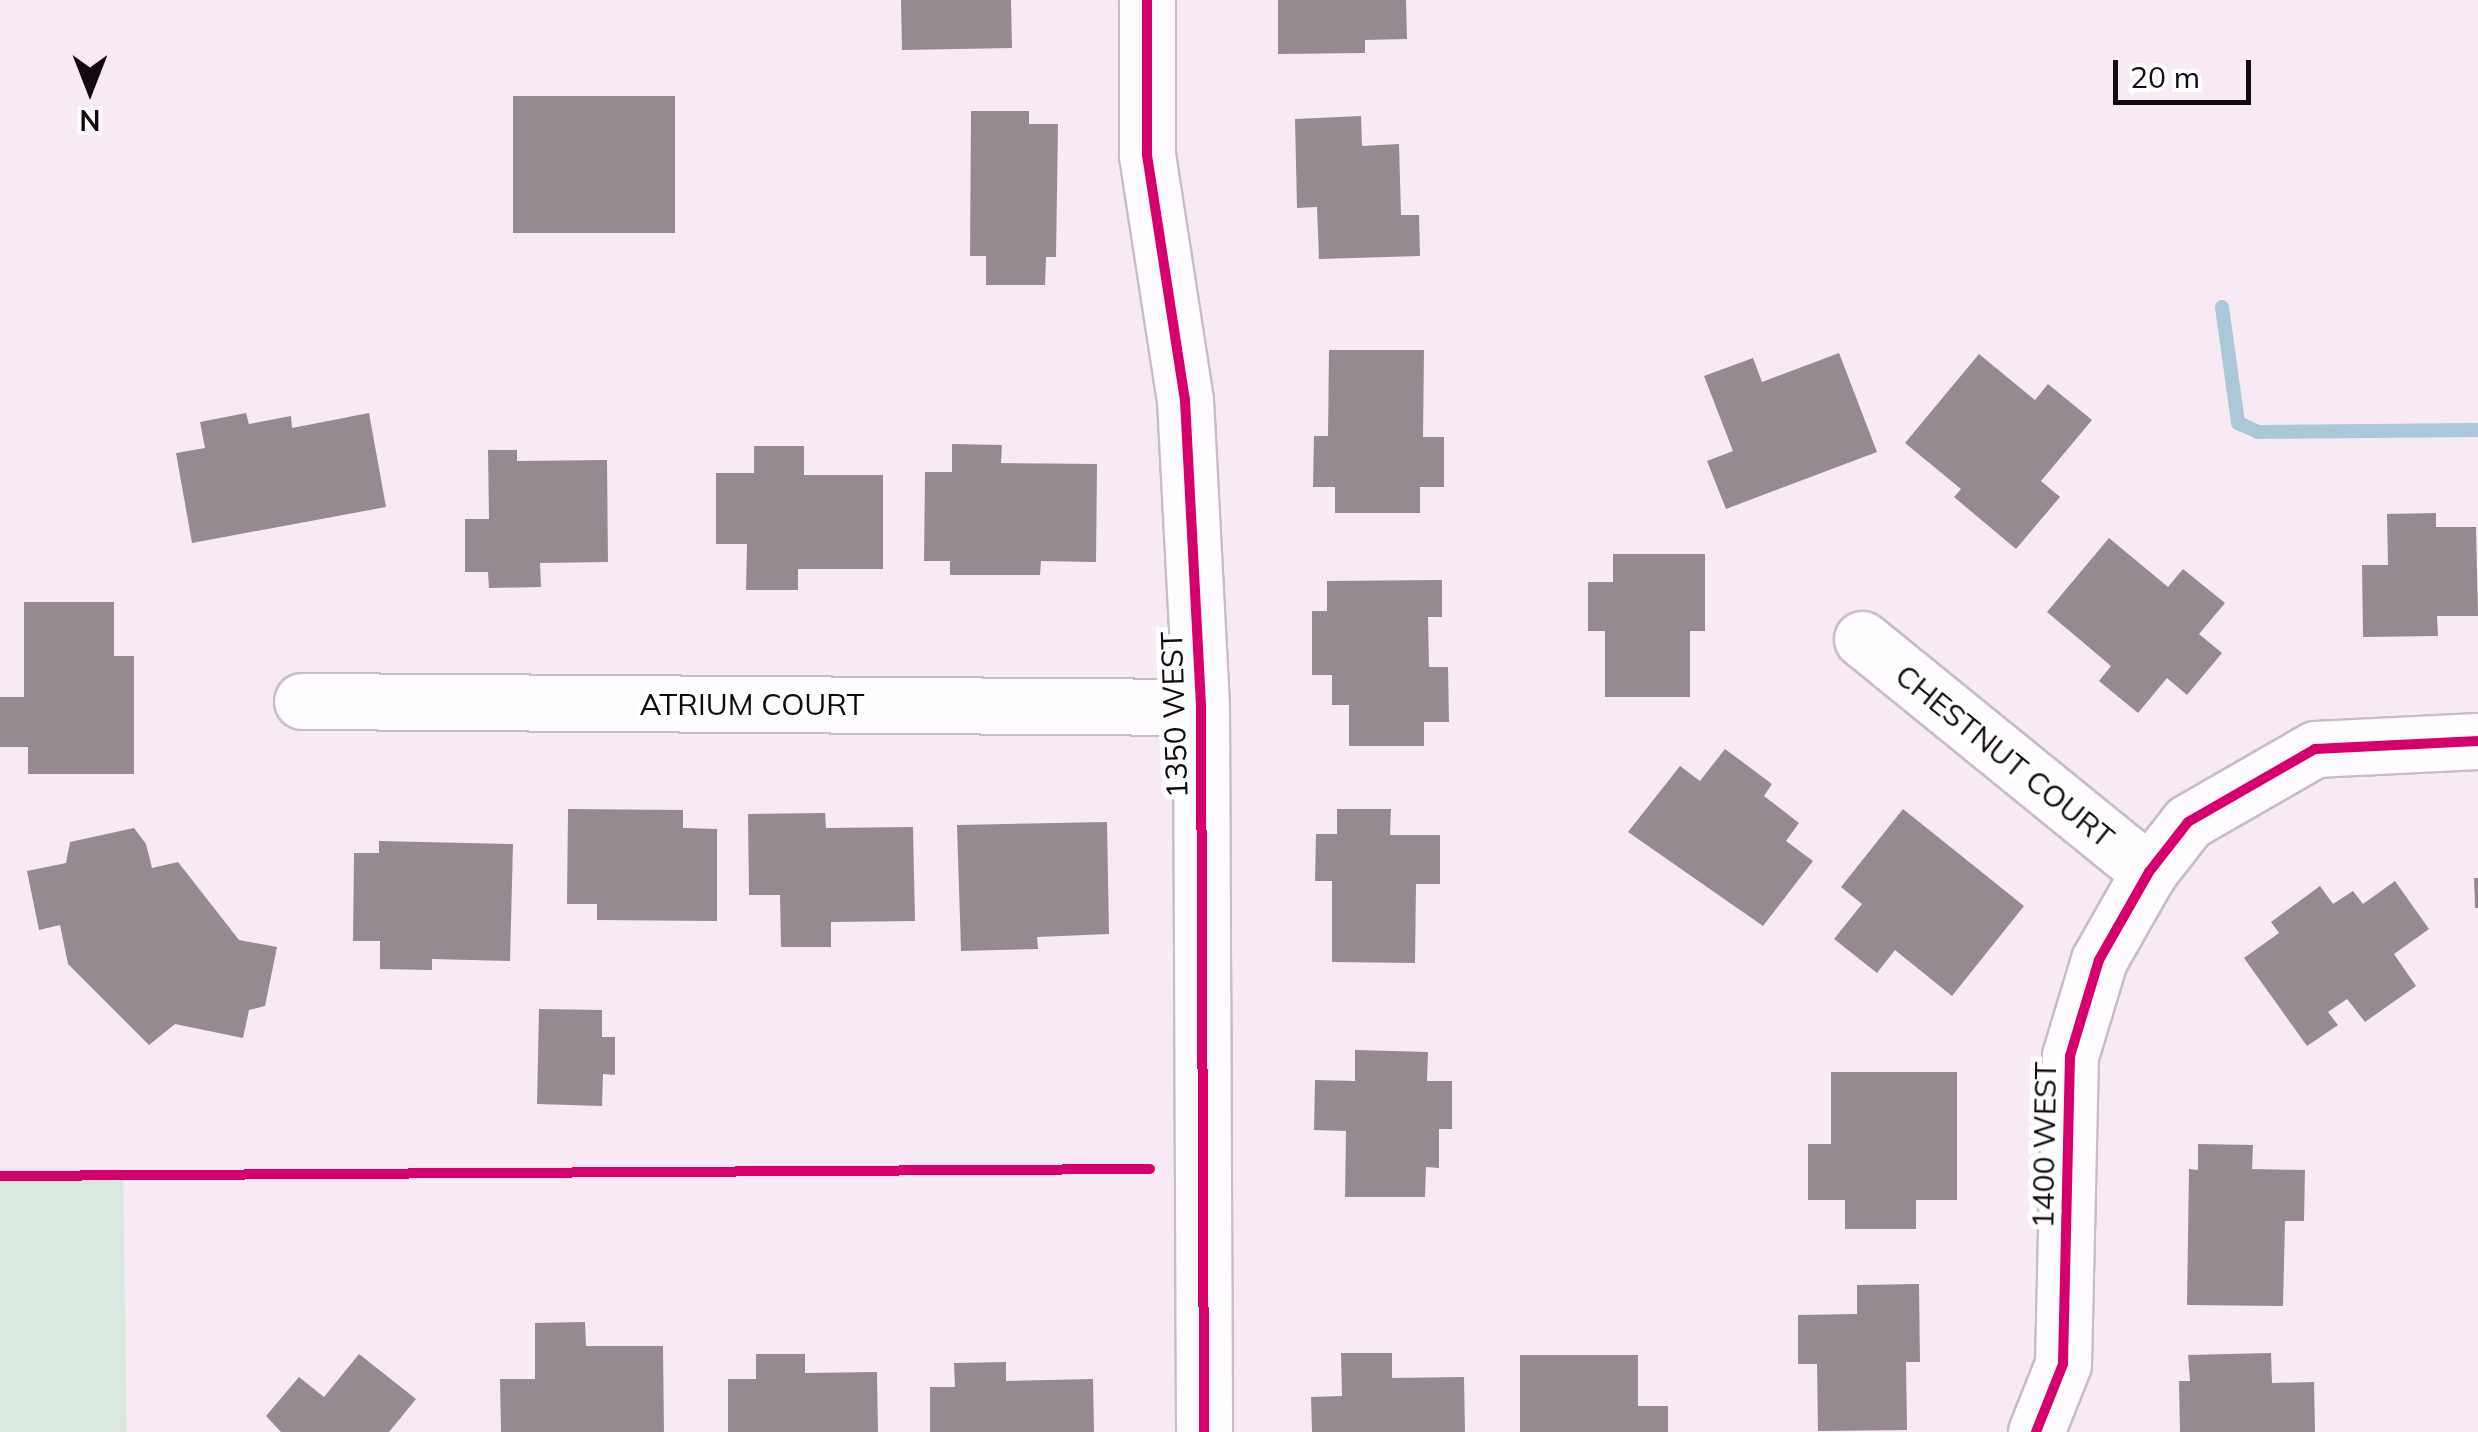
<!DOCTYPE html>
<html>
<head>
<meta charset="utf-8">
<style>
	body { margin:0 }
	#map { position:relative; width:2478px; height:1432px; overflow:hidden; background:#f7eaf5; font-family:Mulish,sans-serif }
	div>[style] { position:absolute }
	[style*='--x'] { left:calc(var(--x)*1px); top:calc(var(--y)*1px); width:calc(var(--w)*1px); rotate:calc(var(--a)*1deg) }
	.green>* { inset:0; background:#dbe8e0 }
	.stream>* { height:14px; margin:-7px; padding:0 7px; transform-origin:7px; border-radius:7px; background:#abc8d8 }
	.building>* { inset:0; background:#968a91 }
	.roads { filter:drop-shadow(2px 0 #c8bdc6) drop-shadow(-2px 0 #c8bdc6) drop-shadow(0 2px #c8bdc6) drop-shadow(0 -2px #c8bdc6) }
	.minor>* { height:55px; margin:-27.5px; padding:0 27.5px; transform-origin:27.5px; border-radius:27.5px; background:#fefcfe }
	.cycleway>* { height:10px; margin:-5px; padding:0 5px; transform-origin:5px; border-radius:5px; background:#d6006c }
	span { translate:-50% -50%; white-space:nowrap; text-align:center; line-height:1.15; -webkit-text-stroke:10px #fff; paint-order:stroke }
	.street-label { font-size:30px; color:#120911 }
	.north { position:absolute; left:40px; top:40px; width:100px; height:100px; -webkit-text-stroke:8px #fff; paint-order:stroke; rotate:180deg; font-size:28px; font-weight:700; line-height:40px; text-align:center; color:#120911 }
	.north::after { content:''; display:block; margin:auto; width:35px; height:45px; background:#120911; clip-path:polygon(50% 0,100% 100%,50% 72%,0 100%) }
	.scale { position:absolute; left:2113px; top:60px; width:138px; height:45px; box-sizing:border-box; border:5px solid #120911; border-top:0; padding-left:12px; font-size:30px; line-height:35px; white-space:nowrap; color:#120911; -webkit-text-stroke:8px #fff; paint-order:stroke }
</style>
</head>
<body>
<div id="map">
	<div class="green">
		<div style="clip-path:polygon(123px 1175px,127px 1432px,0 1432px,0 1176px)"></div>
	</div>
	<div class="stream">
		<div style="--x:2222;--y:307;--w:117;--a:82.1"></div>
		<div style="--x:2238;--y:423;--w:22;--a:24"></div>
		<div style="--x:2258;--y:432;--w:220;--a:-0.5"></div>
	</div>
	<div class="building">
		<div style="clip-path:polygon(901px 0,1011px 0,1012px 48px,902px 50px)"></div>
		<div style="clip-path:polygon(1278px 0,1406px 0,1407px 39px,1365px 40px,1365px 53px,1278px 54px)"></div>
		<div style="clip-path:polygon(513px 96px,675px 96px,675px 233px,513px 233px)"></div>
		<div style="clip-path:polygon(971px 111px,1029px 111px,1029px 124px,1058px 124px,1056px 257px,1046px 257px,1045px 285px,986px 285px,986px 256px,970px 256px)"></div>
		<div style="clip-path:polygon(1361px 116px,1362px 146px,1399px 144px,1401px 215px,1419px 215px,1420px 256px,1319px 259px,1317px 207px,1297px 208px,1295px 119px)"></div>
		<div style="clip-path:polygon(1329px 350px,1424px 350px,1423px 437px,1444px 437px,1444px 487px,1420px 487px,1420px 513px,1335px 513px,1335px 487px,1313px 487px,1314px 436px,1328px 436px)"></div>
		<div style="clip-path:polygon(1839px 353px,1877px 452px,1726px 509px,1707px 461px,1733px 451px,1704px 376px,1753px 358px,1762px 382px)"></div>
		<div style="clip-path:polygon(1979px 354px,2035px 400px,2048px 384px,2092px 420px,2041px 481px,2060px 497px,2016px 549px,1954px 497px,1961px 489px,1905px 443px)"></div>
		<div style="clip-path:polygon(246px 413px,249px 424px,291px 416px,292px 428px,369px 413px,386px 507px,192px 543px,176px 453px,205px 448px,200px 422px)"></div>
		<div style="clip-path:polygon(952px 444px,1002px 445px,1001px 463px,1097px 464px,1096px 562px,1041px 561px,1040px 575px,950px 575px,950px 561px,924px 561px,925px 472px,952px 472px)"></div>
		<div style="clip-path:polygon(754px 446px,804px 446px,804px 475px,883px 475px,883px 569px,798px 569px,798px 590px,746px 590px,747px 544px,716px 544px,716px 473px,754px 473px)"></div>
		<div style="clip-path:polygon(488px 450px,517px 450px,517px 461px,607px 460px,608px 562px,540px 563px,541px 587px,489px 588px,488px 572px,465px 572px,465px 519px,489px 519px)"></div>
		<div style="clip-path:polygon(2436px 513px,2436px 527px,2476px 527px,2478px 616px,2437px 616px,2438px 636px,2363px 637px,2362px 565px,2388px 565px,2387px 514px)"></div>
		<div style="clip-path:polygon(2109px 538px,2168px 587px,2183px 569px,2225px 603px,2199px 634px,2222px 653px,2187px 695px,2167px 678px,2138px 713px,2099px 681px,2111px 666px,2047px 612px)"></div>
		<div style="clip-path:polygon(1613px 554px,1705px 554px,1705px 631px,1690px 631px,1690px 697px,1605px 697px,1605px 631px,1588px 631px,1588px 582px,1613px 582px)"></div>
		<div style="clip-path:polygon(1442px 580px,1442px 617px,1428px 617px,1429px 667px,1448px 667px,1449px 722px,1424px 722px,1424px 746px,1349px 746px,1349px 705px,1332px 705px,1332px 675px,1312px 675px,1312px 611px,1327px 611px,1327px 581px)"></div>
		<div style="clip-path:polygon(24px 602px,114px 602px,114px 656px,134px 656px,134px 774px,28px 774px,28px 747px,0 747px,0 697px,24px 697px)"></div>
		<div style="clip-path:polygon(1725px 749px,1772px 784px,1764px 796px,1799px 823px,1786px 841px,1813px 861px,1763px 926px,1628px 832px,1680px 766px,1700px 781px)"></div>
		<div style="clip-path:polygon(568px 809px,683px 810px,683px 828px,717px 829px,717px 921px,597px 920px,597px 904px,567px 904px)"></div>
		<div style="clip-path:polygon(1337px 809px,1391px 809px,1390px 835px,1440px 835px,1440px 884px,1416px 884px,1415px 963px,1332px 962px,1332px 881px,1315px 881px,1316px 834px,1337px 834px)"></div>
		<div style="clip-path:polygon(1903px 809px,2024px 906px,1952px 996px,1895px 950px,1877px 973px,1834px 939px,1862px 904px,1841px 887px)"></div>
		<div style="clip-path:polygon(825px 813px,826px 828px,913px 827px,915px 921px,831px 922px,831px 947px,781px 947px,780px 895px,749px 895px,748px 814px)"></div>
		<div style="clip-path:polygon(1107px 822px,1109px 934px,1037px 937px,1038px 949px,961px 951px,957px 825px)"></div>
		<div style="clip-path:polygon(134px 828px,146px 844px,152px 868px,178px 862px,239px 940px,277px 947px,265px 1006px,249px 1010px,243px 1038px,175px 1024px,149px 1045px,68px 964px,60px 925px,39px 930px,27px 871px,66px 863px,70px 842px)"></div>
		<div style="clip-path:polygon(379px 841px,513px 844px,510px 961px,432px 959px,432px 970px,380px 969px,380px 941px,353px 941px,354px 853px,379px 853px)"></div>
		<div style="clip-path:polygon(2474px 878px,2478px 878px,2478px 908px,2475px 908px)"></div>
		<div style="clip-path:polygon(2395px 881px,2429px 929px,2394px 954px,2416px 986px,2365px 1022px,2347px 999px,2328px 1012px,2338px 1025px,2307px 1046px,2244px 958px,2279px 933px,2271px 922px,2320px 886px,2333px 904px,2353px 891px,2363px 904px)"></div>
		<div style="clip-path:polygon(539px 1009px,602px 1010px,602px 1037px,615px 1037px,615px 1075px,603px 1074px,602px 1106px,537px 1104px)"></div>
		<div style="clip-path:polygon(1355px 1050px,1428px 1052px,1427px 1081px,1452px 1081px,1452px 1129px,1439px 1129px,1439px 1168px,1426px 1167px,1425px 1197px,1345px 1197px,1346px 1131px,1314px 1130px,1315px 1080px,1355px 1081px)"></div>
		<div style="clip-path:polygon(1831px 1072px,1957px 1072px,1957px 1200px,1916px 1200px,1916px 1229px,1845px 1229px,1845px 1200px,1808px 1200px,1808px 1144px,1831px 1144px)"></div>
		<div style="clip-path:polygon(2198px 1144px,2253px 1145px,2252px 1169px,2305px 1170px,2304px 1221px,2285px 1221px,2283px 1306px,2187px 1305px,2189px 1169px,2198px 1170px)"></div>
		<div style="clip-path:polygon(1919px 1284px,1920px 1362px,1906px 1362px,1907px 1430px,1818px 1431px,1817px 1364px,1798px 1364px,1798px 1315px,1857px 1314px,1857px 1285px)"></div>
		<div style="clip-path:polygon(585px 1322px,586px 1346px,663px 1346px,664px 1432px,501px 1432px,500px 1379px,535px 1379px,535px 1323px)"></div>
		<div style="clip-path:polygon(1341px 1353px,1392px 1353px,1392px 1378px,1464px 1377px,1465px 1432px,1312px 1432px,1311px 1397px,1342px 1396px)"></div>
		<div style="clip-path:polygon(2271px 1353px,2272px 1383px,2314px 1382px,2315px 1432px,2180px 1432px,2179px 1381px,2190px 1381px,2188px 1355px)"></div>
		<div style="clip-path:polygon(359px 1354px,416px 1399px,389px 1432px,281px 1432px,266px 1416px,299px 1377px,324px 1397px)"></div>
		<div style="clip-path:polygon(756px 1354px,805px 1354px,805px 1373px,877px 1372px,878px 1432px,728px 1432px,728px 1379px,756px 1379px)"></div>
		<div style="clip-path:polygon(1520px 1355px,1638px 1355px,1638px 1406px,1668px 1406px,1668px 1432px,1520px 1432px)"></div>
		<div style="clip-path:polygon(1006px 1362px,1006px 1381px,1093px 1379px,1094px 1432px,930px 1432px,930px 1387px,955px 1387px,954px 1363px)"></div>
	</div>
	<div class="roads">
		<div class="minor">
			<div style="--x:1147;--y:0;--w:155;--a:90"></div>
			<div style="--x:1147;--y:155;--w:248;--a:81.2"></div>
			<div style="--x:1185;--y:400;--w:307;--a:87"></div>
			<div style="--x:1201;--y:707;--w:725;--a:89.76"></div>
			<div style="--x:1862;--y:639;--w:370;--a:39.1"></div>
			<div style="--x:302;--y:701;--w:899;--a:0.38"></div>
			<div style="--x:2036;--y:1432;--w:73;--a:-68.3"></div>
			<div style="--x:2063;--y:1364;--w:308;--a:-88.7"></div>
			<div style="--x:2070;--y:1056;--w:100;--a:-73.2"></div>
			<div style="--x:2099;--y:960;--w:101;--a:-60.4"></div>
			<div style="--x:2149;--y:872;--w:63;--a:-52"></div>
			<div style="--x:2188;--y:822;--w:146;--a:-29.9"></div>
			<div style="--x:2315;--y:749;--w:163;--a:-2.8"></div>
		</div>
	</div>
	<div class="cycleway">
		<div style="--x:1147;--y:0;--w:155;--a:90"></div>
		<div style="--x:1147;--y:155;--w:248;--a:81.2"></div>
		<div style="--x:1185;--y:400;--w:307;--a:87"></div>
		<div style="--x:1201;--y:707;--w:725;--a:89.76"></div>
		<div style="--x:0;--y:1176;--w:1150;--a:-0.35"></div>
		<div style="--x:2036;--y:1432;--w:73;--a:-68.3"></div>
		<div style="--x:2063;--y:1364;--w:308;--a:-88.7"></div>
		<div style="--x:2070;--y:1056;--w:100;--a:-73.2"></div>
		<div style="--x:2099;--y:960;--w:101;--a:-60.4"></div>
		<div style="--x:2149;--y:872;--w:63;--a:-52"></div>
		<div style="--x:2188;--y:822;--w:146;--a:-29.9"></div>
		<div style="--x:2315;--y:749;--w:163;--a:-2.8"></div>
	</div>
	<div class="street-label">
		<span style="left:752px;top:704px">ATRIUM COURT</span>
		<span style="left:1174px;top:715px;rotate:-92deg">1350 WEST</span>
		<span style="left:2005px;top:756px;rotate:39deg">CHESTNUT COURT</span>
		<span style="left:2044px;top:1145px;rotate:-89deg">1400 WEST</span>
	</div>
	<div class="north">N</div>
	<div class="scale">20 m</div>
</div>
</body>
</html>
